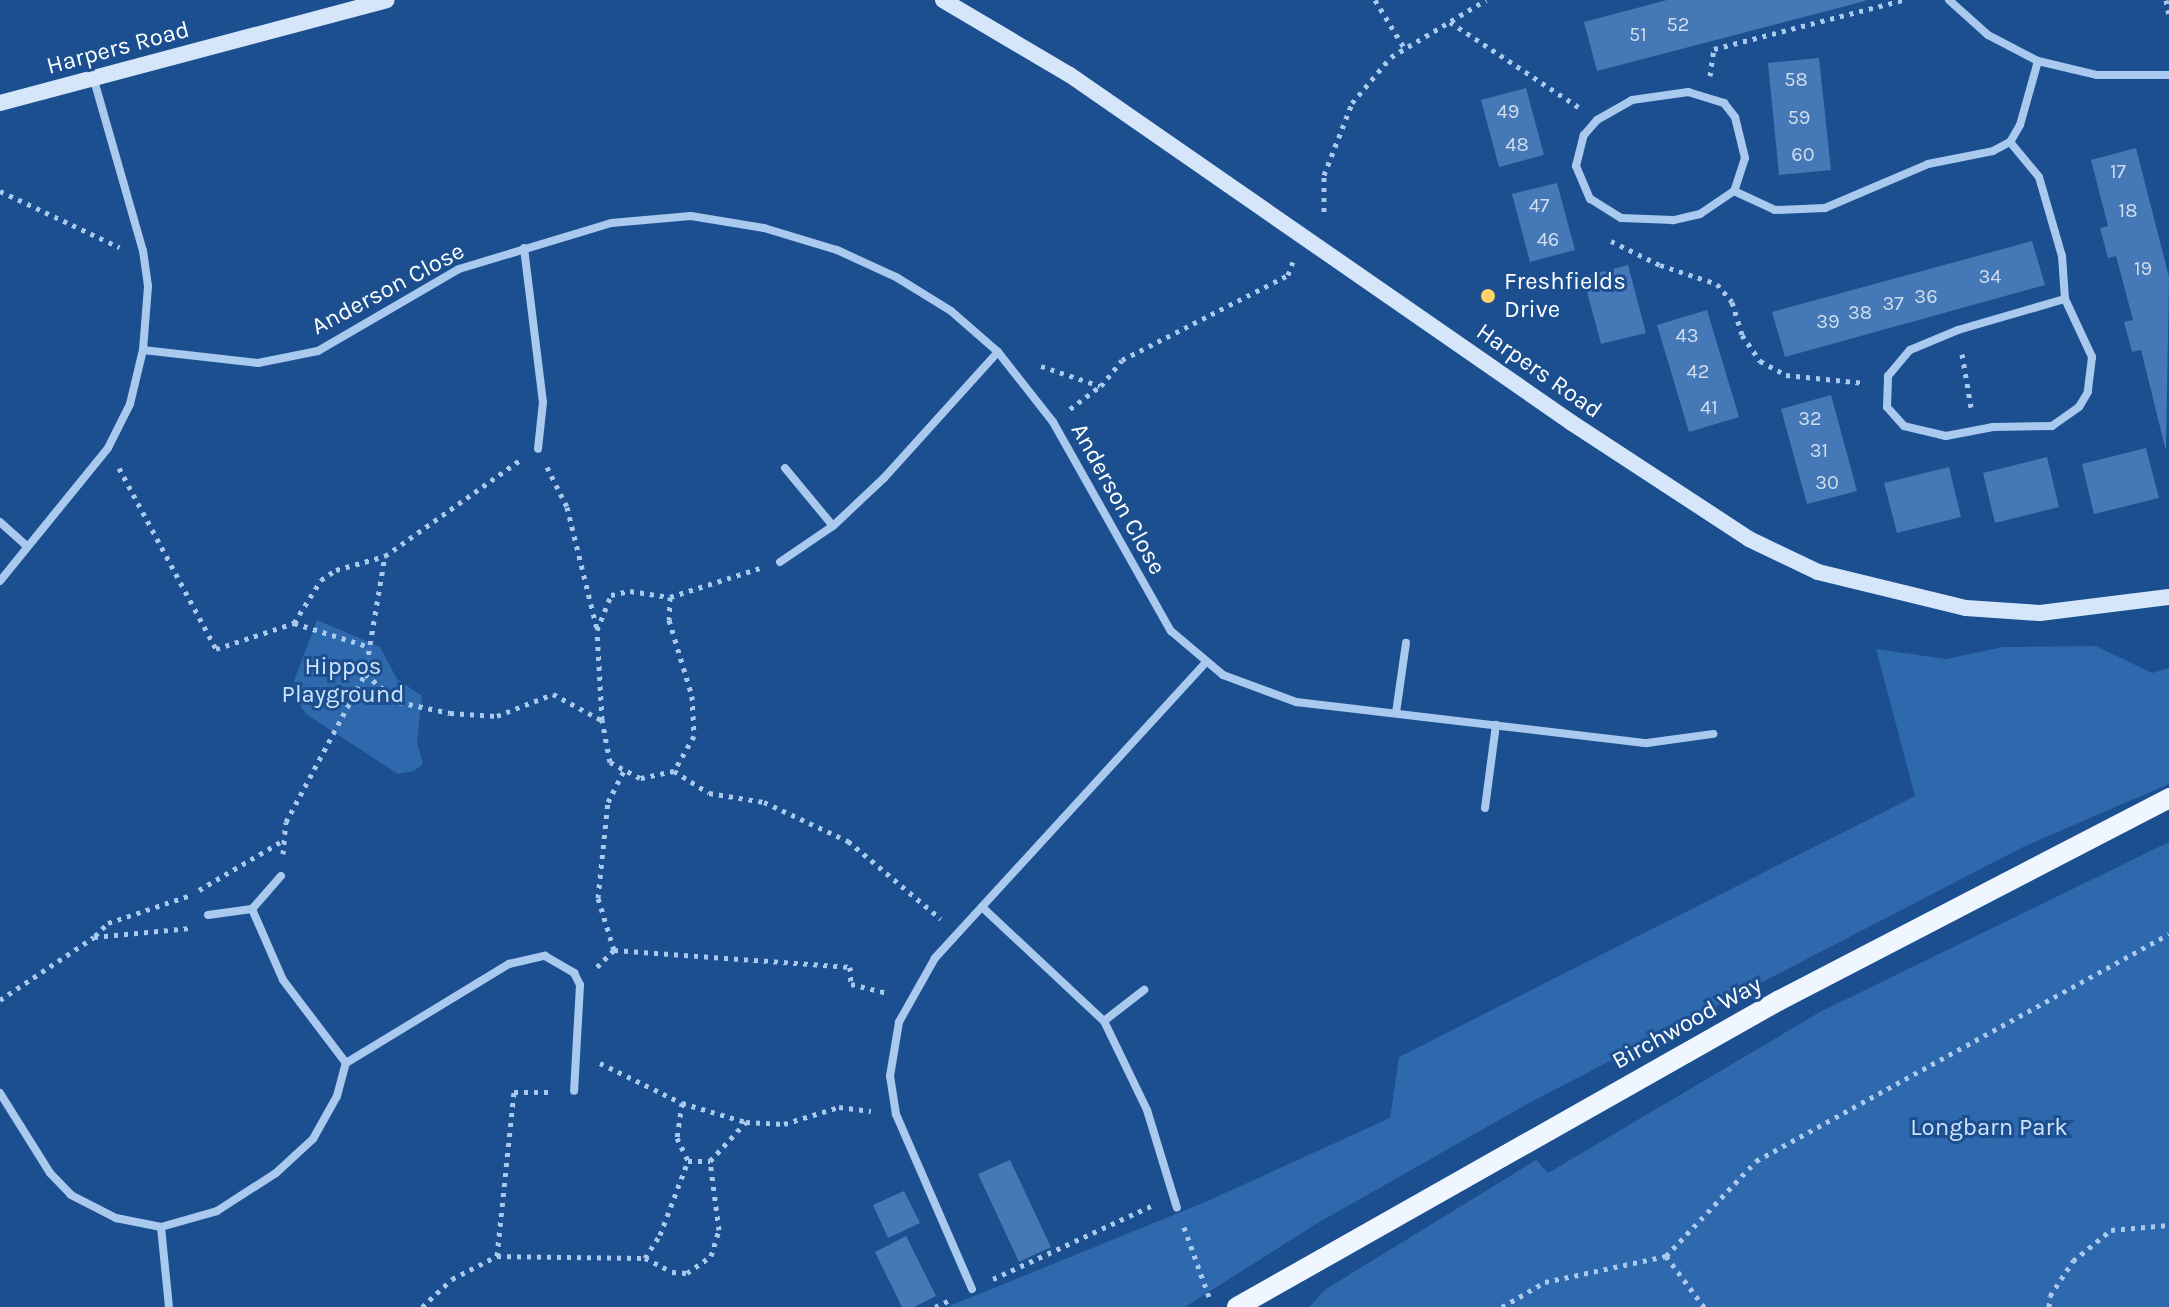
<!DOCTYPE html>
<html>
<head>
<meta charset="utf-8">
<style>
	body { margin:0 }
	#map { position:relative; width:2169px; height:1307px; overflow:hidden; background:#1b4f8f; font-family:Karla,sans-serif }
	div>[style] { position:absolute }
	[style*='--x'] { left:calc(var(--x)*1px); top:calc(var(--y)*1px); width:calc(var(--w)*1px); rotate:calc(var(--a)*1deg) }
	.green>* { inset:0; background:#2e69ad }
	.building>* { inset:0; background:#4478b7 }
	.path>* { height:5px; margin-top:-2.5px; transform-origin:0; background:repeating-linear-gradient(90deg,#a9c9ee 0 4px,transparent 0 10px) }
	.street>* { height:8px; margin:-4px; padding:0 4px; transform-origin:4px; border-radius:4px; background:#a9c9ee }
	.secondary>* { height:16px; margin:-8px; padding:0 8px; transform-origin:8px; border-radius:8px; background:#d6e6fa }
	.primary>* { height:20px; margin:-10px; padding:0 10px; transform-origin:10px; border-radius:10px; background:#f0f6ff }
	.dots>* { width:22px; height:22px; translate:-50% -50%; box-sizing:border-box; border:4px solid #1b4f8f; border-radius:50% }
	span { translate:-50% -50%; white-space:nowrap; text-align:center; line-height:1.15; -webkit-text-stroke:6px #1b4f8f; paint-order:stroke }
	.number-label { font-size:20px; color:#d0dded }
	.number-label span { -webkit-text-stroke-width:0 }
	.street-label { font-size:24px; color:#fff }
	.poi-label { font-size:24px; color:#fff }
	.left { translate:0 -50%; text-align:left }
	.park-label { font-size:24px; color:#cfe3fa }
</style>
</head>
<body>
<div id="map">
	<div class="green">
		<div style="clip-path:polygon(317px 620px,380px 647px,397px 679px,422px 696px,417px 742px,423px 764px,414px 771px,398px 774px,306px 714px,296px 700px,294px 681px)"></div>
		<div style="clip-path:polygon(2096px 646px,2152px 673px,2169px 668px,2169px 784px,2023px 847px,1529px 1103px,1316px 1224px,1185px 1307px,947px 1307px,1203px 1203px,1390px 1118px,1399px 1057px,1915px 796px,1876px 649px,1946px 659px,2003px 647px)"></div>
		<div style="clip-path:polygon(2169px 842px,2169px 1307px,1309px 1307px,1326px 1289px,1536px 1160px,1548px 1173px,1820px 1012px)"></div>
	</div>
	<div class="building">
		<div style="clip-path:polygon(1667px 0,1865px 0,1865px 1px,1597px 71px,1584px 22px)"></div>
		<div style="clip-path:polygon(1819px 58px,1831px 170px,1779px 175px,1768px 63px)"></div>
		<div style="clip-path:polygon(1526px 88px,1544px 155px,1499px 167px,1481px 100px)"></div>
		<div style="clip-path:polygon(2136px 148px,2169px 277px,2166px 451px,2141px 350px,2132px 352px,2124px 322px,2133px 320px,2116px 256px,2108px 258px,2100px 228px,2108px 226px,2091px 160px)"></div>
		<div style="clip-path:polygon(1557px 183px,1575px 250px,1530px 262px,1512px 194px)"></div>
		<div style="clip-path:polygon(2032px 241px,2045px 285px,1785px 357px,1772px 312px)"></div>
		<div style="clip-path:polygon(1628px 265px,1646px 333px,1601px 344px,1583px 277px)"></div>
		<div style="clip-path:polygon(1707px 310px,1739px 417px,1689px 432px,1657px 325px)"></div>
		<div style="clip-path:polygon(1831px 395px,1857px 491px,1807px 504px,1781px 409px)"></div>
		<div style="clip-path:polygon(2146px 448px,2159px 498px,2094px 514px,2082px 464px)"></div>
		<div style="clip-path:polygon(2047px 457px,2059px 507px,1995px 523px,1983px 473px)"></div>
		<div style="clip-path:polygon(1949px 467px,1961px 517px,1897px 533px,1884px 483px)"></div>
		<div style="clip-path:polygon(1010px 1160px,1051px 1247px,1019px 1262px,978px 1174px)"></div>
		<div style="clip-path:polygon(904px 1191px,920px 1223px,888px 1238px,873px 1205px)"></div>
		<div style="clip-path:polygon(906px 1236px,936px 1296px,914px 1307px,902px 1307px,875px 1252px)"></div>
	</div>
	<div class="path">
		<div style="--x:1375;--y:0;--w:57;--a:58.5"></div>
		<div style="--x:2166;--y:0;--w:15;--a:79"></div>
		<div style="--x:1450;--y:22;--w:156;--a:33.5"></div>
		<div style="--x:1710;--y:76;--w:27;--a:-82"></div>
		<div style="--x:1714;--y:49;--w:196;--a:-14.5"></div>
		<div style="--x:0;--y:191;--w:132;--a:25.2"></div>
		<div style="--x:1324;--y:212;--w:37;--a:-90"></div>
		<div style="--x:1324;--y:175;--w:77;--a:-68.7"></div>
		<div style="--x:1352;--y:103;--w:60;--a:-49.7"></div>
		<div style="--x:1391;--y:57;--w:111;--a:-31"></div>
		<div style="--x:1611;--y:241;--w:55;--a:26.1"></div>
		<div style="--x:1660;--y:265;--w:60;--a:18.4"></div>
		<div style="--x:1717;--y:284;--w:23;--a:50"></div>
		<div style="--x:1732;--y:302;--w:34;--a:73"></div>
		<div style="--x:1742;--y:335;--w:32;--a:55"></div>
		<div style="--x:1760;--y:361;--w:30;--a:28"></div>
		<div style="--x:1786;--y:375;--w:79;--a:5.8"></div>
		<div style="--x:1962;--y:354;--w:54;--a:80.4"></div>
		<div style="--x:1041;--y:366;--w:62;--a:18.7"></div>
		<div style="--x:1070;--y:409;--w:39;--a:-37"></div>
		<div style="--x:1101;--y:386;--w:33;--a:-51"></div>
		<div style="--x:1122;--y:360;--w:186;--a:-27.1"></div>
		<div style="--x:1288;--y:275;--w:15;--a:-70"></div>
		<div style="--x:547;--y:467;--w:45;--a:63.4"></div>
		<div style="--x:567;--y:507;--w:126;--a:76.2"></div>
		<div style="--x:119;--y:468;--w:205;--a:61.8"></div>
		<div style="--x:216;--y:649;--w:82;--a:-18.4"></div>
		<div style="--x:294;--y:623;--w:80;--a:17.5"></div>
		<div style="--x:670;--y:597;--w:23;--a:92"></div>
		<div style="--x:669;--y:620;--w:79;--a:73.2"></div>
		<div style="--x:692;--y:696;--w:40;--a:87.1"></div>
		<div style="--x:694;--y:736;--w:40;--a:119.7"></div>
		<div style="--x:674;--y:771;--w:35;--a:168"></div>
		<div style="--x:640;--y:778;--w:34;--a:-152"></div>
		<div style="--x:610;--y:762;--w:43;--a:-100.8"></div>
		<div style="--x:602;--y:720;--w:90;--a:-93.2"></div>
		<div style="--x:597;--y:630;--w:38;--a:-68"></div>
		<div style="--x:611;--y:595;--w:19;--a:-12"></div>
		<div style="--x:630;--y:591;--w:40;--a:8.5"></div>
		<div style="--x:670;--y:597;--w:95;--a:-17.9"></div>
		<div style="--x:294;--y:623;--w:51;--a:-57.9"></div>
		<div style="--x:321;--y:580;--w:18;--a:-34"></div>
		<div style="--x:336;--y:570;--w:51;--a:-15.9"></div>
		<div style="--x:365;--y:674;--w:120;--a:-80.4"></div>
		<div style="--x:385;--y:556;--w:166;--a:-35.4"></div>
		<div style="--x:674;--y:771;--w:41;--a:32.2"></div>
		<div style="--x:709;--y:793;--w:56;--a:9.3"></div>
		<div style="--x:764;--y:802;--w:93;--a:24.9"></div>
		<div style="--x:848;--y:841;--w:121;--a:40"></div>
		<div style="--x:283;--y:854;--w:32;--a:-85"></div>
		<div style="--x:286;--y:822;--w:168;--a:-61.9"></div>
		<div style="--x:365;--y:674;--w:44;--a:39.5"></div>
		<div style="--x:399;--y:702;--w:52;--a:12.2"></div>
		<div style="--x:450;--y:713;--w:47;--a:3.7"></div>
		<div style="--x:497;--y:716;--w:60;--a:-21.4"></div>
		<div style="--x:553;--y:694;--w:55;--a:28.4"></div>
		<div style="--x:199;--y:890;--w:99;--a:-30.5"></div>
		<div style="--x:95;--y:936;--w:18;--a:-45"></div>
		<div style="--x:108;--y:923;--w:88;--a:-18.6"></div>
		<div style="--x:614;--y:950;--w:237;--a:4.1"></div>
		<div style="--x:850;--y:967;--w:17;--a:87"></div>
		<div style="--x:851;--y:984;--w:38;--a:14"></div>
		<div style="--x:597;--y:967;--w:24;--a:-45"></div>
		<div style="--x:614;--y:950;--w:54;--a:-107.1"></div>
		<div style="--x:598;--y:898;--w:97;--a:-84.1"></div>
		<div style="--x:608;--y:802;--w:36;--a:-63"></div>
		<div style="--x:0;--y:1000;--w:113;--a:-33.8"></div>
		<div style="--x:94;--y:937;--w:97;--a:-5.3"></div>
		<div style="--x:600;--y:1063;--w:91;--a:26"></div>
		<div style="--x:682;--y:1103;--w:67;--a:16.5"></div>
		<div style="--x:746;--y:1122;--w:38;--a:3"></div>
		<div style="--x:784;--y:1124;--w:58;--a:-17.2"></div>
		<div style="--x:839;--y:1107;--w:32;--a:7"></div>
		<div style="--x:682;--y:1103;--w:35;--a:98"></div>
		<div style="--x:677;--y:1138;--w:25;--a:64"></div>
		<div style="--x:1184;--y:1227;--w:74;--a:70.3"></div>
		<div style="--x:497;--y:1256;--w:148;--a:0.8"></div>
		<div style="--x:645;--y:1258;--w:27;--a:-57"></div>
		<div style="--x:660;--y:1235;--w:79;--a:-69.3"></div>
		<div style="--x:688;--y:1161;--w:22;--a:0"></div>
		<div style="--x:710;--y:1161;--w:53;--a:-47.3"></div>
		<div style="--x:1666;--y:1256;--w:131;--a:-46.5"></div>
		<div style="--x:1756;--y:1161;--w:471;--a:-28.8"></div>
		<div style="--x:645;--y:1258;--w:30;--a:27"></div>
		<div style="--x:672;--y:1272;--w:15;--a:4"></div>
		<div style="--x:687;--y:1273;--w:29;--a:-35"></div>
		<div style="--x:711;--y:1256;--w:27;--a:-73"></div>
		<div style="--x:719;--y:1230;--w:70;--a:-97.4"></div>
		<div style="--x:993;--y:1279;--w:174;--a:-24.8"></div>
		<div style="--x:422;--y:1307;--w:41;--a:-43"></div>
		<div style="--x:452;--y:1279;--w:51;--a:-27.1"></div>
		<div style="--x:497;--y:1256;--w:165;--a:-84.1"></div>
		<div style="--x:514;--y:1092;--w:39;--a:0"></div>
		<div style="--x:935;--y:1307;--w:19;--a:-25"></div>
		<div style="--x:1502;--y:1307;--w:50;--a:-30.2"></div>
		<div style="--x:1545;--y:1282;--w:124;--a:-12.1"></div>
		<div style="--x:1666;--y:1256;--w:64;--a:53.3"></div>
		<div style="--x:2049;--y:1307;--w:11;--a:-85"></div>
		<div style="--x:2050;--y:1296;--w:42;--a:-56.7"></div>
		<div style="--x:2073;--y:1261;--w:49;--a:-39.2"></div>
		<div style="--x:2111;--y:1230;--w:58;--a:-4.9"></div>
	</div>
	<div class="street">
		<div style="--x:1949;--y:0;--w:52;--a:41.9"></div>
		<div style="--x:1988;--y:35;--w:56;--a:27.5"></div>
		<div style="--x:2038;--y:61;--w:61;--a:13.3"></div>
		<div style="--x:2097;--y:75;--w:72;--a:0"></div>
		<div style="--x:2038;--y:61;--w:66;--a:105.7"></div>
		<div style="--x:2020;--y:125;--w:20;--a:120"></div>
		<div style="--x:2010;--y:142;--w:45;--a:50.4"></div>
		<div style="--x:2039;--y:177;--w:82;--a:73.8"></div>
		<div style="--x:2062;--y:256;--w:43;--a:86"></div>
		<div style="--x:2065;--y:299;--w:64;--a:65"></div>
		<div style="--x:2092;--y:357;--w:35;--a:97"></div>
		<div style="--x:2088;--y:392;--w:17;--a:121"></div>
		<div style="--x:2079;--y:407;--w:33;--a:145"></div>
		<div style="--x:2052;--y:426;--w:59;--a:179"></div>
		<div style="--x:1993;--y:427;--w:48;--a:169.2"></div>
		<div style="--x:1946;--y:436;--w:43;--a:-166.6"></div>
		<div style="--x:1904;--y:426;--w:25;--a:-132"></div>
		<div style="--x:1887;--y:407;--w:31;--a:-88"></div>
		<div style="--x:1888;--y:376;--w:34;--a:-50"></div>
		<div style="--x:1910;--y:350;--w:52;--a:-22.6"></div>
		<div style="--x:1958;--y:330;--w:111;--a:-16.2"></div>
		<div style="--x:1688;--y:92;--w:38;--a:17"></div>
		<div style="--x:1724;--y:103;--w:18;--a:52"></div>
		<div style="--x:1735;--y:117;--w:42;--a:76.3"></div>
		<div style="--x:1745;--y:158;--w:35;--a:108"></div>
		<div style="--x:1734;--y:191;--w:41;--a:145.9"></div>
		<div style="--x:1700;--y:214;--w:28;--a:167"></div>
		<div style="--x:1673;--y:220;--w:52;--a:-177.8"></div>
		<div style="--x:1621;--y:218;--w:36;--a:-148"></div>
		<div style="--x:1590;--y:199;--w:36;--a:-113"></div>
		<div style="--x:1576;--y:166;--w:32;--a:-76"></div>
		<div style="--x:1584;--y:135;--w:20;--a:-49"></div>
		<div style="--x:1597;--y:120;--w:40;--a:-29.7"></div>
		<div style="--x:1632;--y:100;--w:57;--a:-8.1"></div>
		<div style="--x:1734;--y:191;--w:45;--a:24.9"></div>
		<div style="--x:1775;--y:210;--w:50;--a:-2.3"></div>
		<div style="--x:1825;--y:208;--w:112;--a:-23.1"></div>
		<div style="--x:1928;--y:164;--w:66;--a:-11.3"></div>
		<div style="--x:1993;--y:151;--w:19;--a:-28"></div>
		<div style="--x:524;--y:248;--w:155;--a:83"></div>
		<div style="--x:543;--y:402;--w:47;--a:96.1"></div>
		<div style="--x:143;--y:350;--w:116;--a:6.4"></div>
		<div style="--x:258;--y:363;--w:61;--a:-11.3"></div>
		<div style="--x:318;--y:351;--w:163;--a:-30.2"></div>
		<div style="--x:459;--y:269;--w:159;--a:-16.8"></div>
		<div style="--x:611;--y:223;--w:80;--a:-5"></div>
		<div style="--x:691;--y:216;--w:74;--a:9.3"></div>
		<div style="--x:764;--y:228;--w:76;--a:16.8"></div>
		<div style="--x:837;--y:250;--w:65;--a:24.6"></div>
		<div style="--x:896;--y:277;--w:65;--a:31.7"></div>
		<div style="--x:951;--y:311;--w:62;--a:41.1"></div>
		<div style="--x:998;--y:352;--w:89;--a:51.8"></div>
		<div style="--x:1053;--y:422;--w:240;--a:60.6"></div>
		<div style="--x:1171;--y:631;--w:68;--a:40.2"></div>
		<div style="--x:1223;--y:675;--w:78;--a:20.3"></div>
		<div style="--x:1296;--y:702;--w:353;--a:6.7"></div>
		<div style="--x:1647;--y:743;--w:67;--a:-7.8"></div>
		<div style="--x:785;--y:468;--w:75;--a:50.4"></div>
		<div style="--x:0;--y:522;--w:36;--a:42"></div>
		<div style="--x:780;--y:562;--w:64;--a:-34.2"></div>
		<div style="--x:833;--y:526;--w:70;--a:-43.3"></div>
		<div style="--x:884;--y:478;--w:170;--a:-47.9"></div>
		<div style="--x:0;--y:581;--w:171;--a:-50.9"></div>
		<div style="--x:108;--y:448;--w:49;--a:-63.4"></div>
		<div style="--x:130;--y:404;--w:56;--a:-76.5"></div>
		<div style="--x:143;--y:350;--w:64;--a:-85.5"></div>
		<div style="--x:148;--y:286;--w:35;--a:-98"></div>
		<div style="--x:143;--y:251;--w:178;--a:-106"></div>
		<div style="--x:1396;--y:713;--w:71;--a:-81.9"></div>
		<div style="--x:1485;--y:808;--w:84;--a:-82.5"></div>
		<div style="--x:982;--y:907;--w:167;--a:43.1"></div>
		<div style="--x:1104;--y:1021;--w:99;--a:64.2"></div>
		<div style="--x:1147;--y:1110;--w:102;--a:73"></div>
		<div style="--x:208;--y:915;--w:44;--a:-7.8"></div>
		<div style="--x:252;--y:909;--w:44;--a:-48.7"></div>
		<div style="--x:1104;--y:1021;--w:51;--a:-37.8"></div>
		<div style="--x:346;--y:1063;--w:191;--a:-31.3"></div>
		<div style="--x:509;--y:964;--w:37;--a:-13"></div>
		<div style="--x:545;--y:956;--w:34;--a:30"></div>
		<div style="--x:574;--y:973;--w:13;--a:63"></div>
		<div style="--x:580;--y:985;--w:106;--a:93.2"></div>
		<div style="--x:0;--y:1093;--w:94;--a:58"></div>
		<div style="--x:50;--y:1173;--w:30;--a:46"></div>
		<div style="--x:71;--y:1195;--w:51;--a:27.1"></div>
		<div style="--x:116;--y:1218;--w:46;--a:11.3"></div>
		<div style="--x:161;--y:1227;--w:80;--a:84.3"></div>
		<div style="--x:161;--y:1227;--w:58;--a:-15.9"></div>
		<div style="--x:217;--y:1211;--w:70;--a:-32.8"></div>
		<div style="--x:276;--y:1173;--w:50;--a:-42.6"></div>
		<div style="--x:313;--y:1139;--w:49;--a:-60.8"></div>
		<div style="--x:337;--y:1096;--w:34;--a:-75"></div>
		<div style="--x:346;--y:1063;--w:104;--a:-127.2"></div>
		<div style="--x:283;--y:980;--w:77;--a:-113.6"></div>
		<div style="--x:972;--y:1289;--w:191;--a:-113.5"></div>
		<div style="--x:896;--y:1114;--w:38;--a:-99"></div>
		<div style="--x:890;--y:1076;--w:55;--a:-80.5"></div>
		<div style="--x:899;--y:1022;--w:73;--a:-60.6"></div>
		<div style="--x:935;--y:958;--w:400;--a:-47.5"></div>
	</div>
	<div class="secondary">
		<div style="--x:943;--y:0;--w:147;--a:30.6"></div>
		<div style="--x:1070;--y:75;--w:611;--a:34.73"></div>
		<div style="--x:1572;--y:423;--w:212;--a:33.2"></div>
		<div style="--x:1749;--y:539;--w:76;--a:25.6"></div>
		<div style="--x:1818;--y:572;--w:152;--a:13.7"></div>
		<div style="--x:1966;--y:608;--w:74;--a:3.9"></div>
		<div style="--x:2040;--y:613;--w:130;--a:-7.1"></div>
		<div style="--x:0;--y:103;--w:400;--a:-14.9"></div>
	</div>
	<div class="primary">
		<div style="--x:1237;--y:1307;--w:622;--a:-29.49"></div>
		<div style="--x:1778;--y:1001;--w:441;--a:-27.4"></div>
	</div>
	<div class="dots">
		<div style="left:1488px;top:296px;background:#ffd166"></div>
	</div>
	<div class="number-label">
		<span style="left:1678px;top:24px">52</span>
		<span style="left:1638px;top:34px">51</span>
		<span style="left:1796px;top:79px">58</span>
		<span style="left:1508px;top:111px">49</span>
		<span style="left:1799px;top:117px">59</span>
		<span style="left:1517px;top:144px">48</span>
		<span style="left:1803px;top:154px">60</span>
		<span style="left:2118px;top:171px">17</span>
		<span style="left:1539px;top:205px">47</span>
		<span style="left:2128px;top:210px">18</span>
		<span style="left:1548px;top:239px">46</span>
		<span style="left:2143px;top:268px">19</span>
		<span style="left:1990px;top:276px">34</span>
		<span style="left:1926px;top:296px">36</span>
		<span style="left:1893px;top:303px">37</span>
		<span style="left:1860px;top:312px">38</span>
		<span style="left:1828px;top:321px">39</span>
		<span style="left:1687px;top:335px">43</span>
		<span style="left:1698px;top:371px">42</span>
		<span style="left:1709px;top:407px">41</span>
		<span style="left:1810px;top:418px">32</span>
		<span style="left:1819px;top:450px">31</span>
		<span style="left:1827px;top:482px">30</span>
	</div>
	<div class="street-label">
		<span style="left:118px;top:48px;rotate:-15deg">Harpers Road</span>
		<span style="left:388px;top:289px;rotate:-28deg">Anderson Close</span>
		<span style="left:1539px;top:371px;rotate:35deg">Harpers Road</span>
		<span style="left:1118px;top:499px;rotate:61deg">Anderson Close</span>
		<span style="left:1687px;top:1023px;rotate:-29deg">Birchwood Way</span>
	</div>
	<div class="poi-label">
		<span class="left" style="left:1504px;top:296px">Freshfields<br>Drive</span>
	</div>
	<div class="park-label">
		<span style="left:343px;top:681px">Hippos<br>Playground</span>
		<span style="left:1989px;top:1128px">Longbarn Park</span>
	</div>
</div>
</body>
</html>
